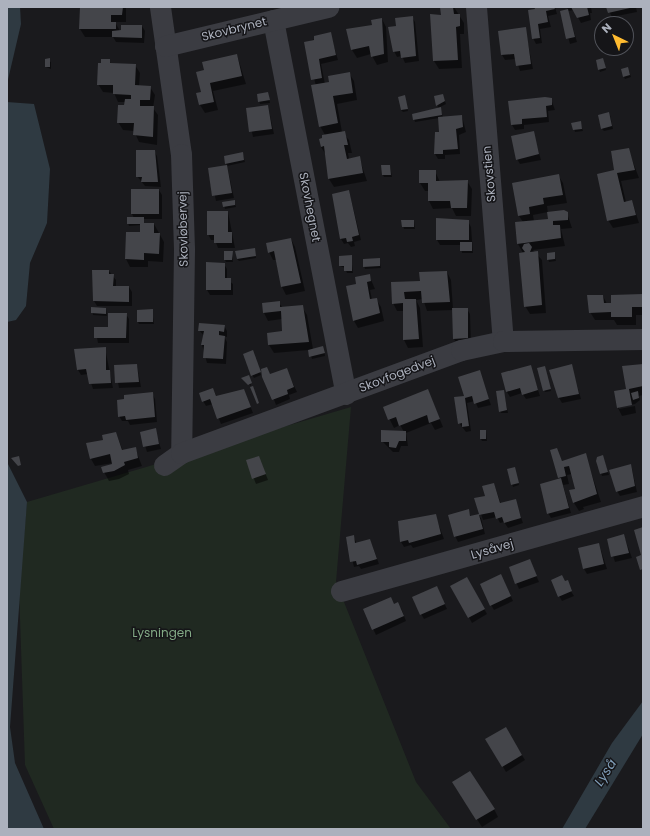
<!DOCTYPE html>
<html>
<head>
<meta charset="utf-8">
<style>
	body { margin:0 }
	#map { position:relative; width:650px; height:836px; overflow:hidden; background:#1a1a1d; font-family:Poppins,sans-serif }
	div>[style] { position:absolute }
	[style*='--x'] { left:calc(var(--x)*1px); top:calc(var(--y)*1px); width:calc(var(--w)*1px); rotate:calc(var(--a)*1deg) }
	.green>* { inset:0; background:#202921 }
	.water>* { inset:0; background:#2f3a42 }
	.shadow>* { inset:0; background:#0007 }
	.building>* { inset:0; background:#44454a }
	.minor>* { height:21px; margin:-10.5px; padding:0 10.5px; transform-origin:10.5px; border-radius:10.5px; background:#3b3c42 }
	span { translate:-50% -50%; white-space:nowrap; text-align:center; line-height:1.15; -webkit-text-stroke:3px #151518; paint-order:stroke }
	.street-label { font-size:12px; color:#acb1bd }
	.park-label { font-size:12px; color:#82a985 }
	.water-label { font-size:13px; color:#819fba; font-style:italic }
	.frame { position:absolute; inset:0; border:8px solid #acb1bd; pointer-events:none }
	.north { position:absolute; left:594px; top:16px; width:40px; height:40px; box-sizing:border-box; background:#151518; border:1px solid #51535a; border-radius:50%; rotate:317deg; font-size:11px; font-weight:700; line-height:16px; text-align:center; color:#acb1bd }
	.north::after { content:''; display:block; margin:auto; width:14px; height:18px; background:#ffbb30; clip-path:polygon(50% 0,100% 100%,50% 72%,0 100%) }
</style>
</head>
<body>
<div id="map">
	<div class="green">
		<div style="clip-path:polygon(351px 407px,336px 582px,416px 782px,451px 829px,54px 829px,25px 765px,19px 589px,27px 502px)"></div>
	</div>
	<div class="water">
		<div style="clip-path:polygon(7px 7px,20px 7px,21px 24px,7px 84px)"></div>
		<div style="clip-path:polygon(7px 102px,34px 104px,50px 169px,47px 223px,30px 263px,26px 306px,16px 320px,7px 322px)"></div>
		<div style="clip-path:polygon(7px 462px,27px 502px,10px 727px,15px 763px,44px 829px,7px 829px)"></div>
		<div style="clip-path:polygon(643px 701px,643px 734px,585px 829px,562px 829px,612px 743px)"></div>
	</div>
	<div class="shadow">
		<div style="clip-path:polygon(81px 7px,126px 7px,126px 22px,115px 22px,120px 31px,142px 26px,145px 31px,144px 43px,116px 42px,113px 37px,85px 37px,80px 29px)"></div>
		<div style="clip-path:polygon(441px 7px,454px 7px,464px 23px,464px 34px,460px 34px,462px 68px,439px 69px,434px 61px,431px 15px,442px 16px)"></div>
		<div style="clip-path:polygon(535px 7px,555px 7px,557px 14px,548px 16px,551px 27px,540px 29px,542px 43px,536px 44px,533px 38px)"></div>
		<div style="clip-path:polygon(567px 7px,591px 7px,592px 13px,590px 13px,591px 20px,581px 23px,574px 10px,568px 11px,577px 42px,570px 44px,561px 12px,568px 10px)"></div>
		<div style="clip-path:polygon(607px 7px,636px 7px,637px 12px,612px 17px)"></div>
		<div style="clip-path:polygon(412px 17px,415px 22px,419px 61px,405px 63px,402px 56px,397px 57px,394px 51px,397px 27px)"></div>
		<div style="clip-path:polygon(382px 19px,386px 27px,388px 62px,377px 65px,371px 54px,357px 58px,352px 50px)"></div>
		<div style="clip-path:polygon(525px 28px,533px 69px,520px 71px,516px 59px,505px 60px,502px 55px,499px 32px)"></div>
		<div style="clip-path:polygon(330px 33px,338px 60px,321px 64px,325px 84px,349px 73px,354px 81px,357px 100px,337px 104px,342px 132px,349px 140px,352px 153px,348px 153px,349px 159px,359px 157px,367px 181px,334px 187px,329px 179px,326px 155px,321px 147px,325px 135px,320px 126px,316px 86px,305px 43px)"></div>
		<div style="clip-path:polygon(237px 55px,246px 84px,213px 91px,218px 110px,205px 113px,200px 105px,205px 71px)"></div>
		<div style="clip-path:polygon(603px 59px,606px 70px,600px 72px,599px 69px)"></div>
		<div style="clip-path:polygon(46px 60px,51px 62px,51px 69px,46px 67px)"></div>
		<div style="clip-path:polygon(109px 60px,111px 64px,135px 65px,140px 73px,139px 86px,150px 87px,155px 95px,153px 108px,158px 115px,157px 145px,139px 142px,134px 131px,123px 130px,118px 122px,125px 102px,118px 102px,114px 93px,103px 92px,98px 84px)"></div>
		<div style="clip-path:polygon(629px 71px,631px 77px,625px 79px,624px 77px)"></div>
		<div style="clip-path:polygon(268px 93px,270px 103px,260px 104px,258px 95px)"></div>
		<div style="clip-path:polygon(443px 96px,446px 104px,438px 108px,436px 97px)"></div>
		<div style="clip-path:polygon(405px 99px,408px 111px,403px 112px,401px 110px)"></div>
		<div style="clip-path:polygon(551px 99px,555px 110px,548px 111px,549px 122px,524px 125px,524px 129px,515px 130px,512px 125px)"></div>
		<div style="clip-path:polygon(268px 106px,274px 134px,253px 137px,247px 109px)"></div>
		<div style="clip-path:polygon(440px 109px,443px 117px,462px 116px,466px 132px,459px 135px,460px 154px,445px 155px,445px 159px,438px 159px,435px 154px,436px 133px,440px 133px,439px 118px,415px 122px,413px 115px)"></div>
		<div style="clip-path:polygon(610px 115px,613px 129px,604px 131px,602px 129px)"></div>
		<div style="clip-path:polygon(580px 122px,583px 131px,575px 132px,573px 123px)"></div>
		<div style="clip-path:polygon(533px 132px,541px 160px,520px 164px,517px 159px)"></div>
		<div style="clip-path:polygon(628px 149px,639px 178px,621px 181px,626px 202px,632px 201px,639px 223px,613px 228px,608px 220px,615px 171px)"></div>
		<div style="clip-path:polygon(154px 151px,157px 156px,161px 187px,145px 186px,137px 176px)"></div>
		<div style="clip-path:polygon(243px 155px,245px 162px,227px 166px,234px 198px,216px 201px,209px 169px,228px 166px,226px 164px)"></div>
		<div style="clip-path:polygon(390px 166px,392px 177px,384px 177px,383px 175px)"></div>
		<div style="clip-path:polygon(435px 171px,440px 182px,467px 181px,472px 189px,471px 216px,456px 216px,452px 208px,433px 209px,429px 201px,429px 191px,425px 191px,420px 183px)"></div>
		<div style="clip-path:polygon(evenodd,558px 175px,563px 183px,567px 203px,547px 206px,548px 213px,567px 213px,572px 228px,561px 229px,565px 246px,533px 250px,542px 260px,546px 313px,530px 314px,525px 306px,523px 253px,518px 244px,523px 222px,519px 216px,558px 175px,548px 212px,549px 220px,534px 221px,533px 215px,548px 212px)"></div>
		<div style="clip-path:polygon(159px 190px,162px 195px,162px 219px,144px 219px,144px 224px,154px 224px,164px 242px,163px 262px,148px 261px,148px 267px,130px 267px,126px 259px,141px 233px,141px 225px,129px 226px,128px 223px,134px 218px,132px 214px)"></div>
		<div style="clip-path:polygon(349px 191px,361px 240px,354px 242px,355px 246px,351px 247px,348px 243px,344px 244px,341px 239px)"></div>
		<div style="clip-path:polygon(234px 201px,236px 207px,225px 209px,224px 203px)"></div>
		<div style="clip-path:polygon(228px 212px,235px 248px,218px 248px,215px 240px,211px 240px,208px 234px)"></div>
		<div style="clip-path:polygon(402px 221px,414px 221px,415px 229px,404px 229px)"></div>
		<div style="clip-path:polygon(468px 221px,471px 227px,473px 253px,462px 253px,461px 245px,440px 245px,437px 240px)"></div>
		<div style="clip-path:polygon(291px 239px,295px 247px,305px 291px,286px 295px,282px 287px,276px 260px,273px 260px,269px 252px)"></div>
		<div style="clip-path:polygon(255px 251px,256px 258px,239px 261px,237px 259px)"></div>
		<div style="clip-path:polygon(232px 252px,233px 262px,226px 262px,225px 260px)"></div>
		<div style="clip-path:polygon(554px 254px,556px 261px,549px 262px,548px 259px)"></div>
		<div style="clip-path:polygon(351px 256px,353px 273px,347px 273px,345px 268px,340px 266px)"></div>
		<div style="clip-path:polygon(379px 259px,381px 268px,365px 269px,364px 266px)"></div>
		<div style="clip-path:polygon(224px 264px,227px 269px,227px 279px,233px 284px,233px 295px,210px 295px,207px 290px)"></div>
		<div style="clip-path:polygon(109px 271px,116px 280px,116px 287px,129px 287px,132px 292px,132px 306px,97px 306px,94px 301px)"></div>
		<div style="clip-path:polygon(447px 272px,451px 280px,453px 309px,467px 309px,470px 314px,471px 343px,457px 344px,454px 339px,453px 310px,427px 311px,423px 299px,416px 300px,420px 308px,423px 347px,408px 348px,404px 340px,404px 311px,397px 311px,393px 303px,392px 283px,421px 282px)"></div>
		<div style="clip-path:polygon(369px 275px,375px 289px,370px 290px,372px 300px,376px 299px,381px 307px,384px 321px,358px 328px,354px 321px,357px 285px)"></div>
		<div style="clip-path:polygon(643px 295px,643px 315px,636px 315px,636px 325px,617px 325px,614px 320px,595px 320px,590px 312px,603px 296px,607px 304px,612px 304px)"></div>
		<div style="clip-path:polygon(279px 303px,283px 308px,302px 307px,307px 315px,313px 349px,324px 349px,325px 356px,312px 359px,309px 350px,274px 353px,269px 345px,283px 332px,282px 319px,268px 321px,264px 313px,263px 304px)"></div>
		<div style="clip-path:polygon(92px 308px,106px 309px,107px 316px,93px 315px)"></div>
		<div style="clip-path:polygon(152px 310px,154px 324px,139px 324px,138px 322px)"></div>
		<div style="clip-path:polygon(126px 314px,129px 319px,129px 343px,98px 343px,95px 328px,109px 328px)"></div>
		<div style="clip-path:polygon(224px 325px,227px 331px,227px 337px,224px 336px,227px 342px,226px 364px,207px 363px,202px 345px,204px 336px,199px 330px)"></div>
		<div style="clip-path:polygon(105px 348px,113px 388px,93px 389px,88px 374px,81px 375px,78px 370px,76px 350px)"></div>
		<div style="clip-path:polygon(253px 354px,261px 375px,254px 378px,252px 375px)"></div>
		<div style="clip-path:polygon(137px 365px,141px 387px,119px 388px,115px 366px)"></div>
		<div style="clip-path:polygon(571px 365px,581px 399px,562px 403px,559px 398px)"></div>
		<div style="clip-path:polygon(643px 365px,643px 395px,639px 396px,640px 400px,635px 404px,619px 407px,619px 409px,635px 406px,636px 413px,622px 416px,618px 408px)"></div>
		<div style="clip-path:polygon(530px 366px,540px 396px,526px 399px,522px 393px,510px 397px,507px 392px)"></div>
		<div style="clip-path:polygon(267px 368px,270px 375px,286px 369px,297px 392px,289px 395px,290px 399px,276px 405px,263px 370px)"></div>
		<div style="clip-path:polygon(545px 370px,551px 391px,545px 392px,544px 390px)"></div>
		<div style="clip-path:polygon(479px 372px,491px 405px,478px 408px,475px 401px,467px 403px,471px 431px,466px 432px,459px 423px,455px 398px,465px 396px)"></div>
		<div style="clip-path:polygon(250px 378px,251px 386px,260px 406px,251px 386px,244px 380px)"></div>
		<div style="clip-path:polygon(213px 389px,217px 397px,244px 390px,253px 413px,221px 424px,213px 404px,206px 406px,203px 401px)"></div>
		<div style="clip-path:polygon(428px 390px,443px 427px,435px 430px,431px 423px,406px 433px,408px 446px,401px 446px,399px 452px,393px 452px,382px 441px,404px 432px,400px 425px,394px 428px,384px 408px)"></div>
		<div style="clip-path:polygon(152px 393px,155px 399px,157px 422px,130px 425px,128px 421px,122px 421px,119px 416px)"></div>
		<div style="clip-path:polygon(504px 394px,508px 413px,501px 413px,500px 411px)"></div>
		<div style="clip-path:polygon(155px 430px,161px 449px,147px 452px,141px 433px)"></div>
		<div style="clip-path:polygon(486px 431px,487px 441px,482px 441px,481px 439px)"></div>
		<div style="clip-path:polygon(116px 433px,123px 451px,135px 448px,142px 466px,128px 470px,129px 474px,119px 479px,109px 481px,104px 472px,113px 465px,113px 463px,95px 466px,91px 459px,105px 440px)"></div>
		<div style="clip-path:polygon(556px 450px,562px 461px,585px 454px,601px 502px,583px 507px,584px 509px,579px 511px,574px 503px,576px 490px,572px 474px,567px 475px,569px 484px,563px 485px,571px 513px,551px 518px,548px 513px,560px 480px)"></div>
		<div style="clip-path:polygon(604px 459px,609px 475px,602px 476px,597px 461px)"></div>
		<div style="clip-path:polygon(247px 461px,261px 462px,268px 480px,256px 484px)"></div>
		<div style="clip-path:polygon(631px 465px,637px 492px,620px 496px,617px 491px)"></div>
		<div style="clip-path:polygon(515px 470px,519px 485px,513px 487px,512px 484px)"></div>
		<div style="clip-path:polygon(494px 484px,501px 504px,515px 500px,523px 523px,508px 528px,504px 522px,500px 523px,497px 517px,483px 520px,476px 499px,486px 496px)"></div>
		<div style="clip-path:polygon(468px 510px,471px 517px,478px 515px,481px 518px,485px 534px,458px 542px,455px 536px)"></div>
		<div style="clip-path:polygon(435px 515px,444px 539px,413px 548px,411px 545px,404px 547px,401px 542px)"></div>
		<div style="clip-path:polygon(353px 536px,357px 544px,370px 540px,379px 564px,361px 569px,359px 566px,354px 567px,347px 538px)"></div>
		<div style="clip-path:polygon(624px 536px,632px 558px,615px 562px,608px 540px)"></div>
		<div style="clip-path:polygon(599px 544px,607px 569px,587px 574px,584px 569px)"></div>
		<div style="clip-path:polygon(530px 561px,539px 582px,519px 589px,510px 568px)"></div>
		<div style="clip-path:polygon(467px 578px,487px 614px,472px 623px,452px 586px)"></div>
		<div style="clip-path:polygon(504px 581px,513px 601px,494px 610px,491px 605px)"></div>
		<div style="clip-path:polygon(565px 582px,574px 596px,562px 601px,559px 596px)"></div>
		<div style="clip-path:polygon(439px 592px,447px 609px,424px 619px,421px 614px)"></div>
		<div style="clip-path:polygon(394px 605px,401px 608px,406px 621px,376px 635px,364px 610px)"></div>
		<div style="clip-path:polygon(505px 728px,525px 760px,506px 772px,487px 739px)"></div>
		<div style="clip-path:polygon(458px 790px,494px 809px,498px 817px,482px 827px)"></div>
	</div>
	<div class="building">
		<div style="clip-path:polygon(80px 7px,123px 7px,122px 15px,111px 15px,111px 22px,116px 22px,116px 29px,79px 29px)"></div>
		<div style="clip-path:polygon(440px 7px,453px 7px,454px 14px,460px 14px,460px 26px,456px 27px,458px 60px,433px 61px,430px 14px,441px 15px)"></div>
		<div style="clip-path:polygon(534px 7px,554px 7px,555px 9px,546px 11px,548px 22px,538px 24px,540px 38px,532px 39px,528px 10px,535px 9px)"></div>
		<div style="clip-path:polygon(571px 7px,587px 7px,589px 15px,577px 18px)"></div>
		<div style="clip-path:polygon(606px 7px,630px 7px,630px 8px,608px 13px)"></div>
		<div style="clip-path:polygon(568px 9px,575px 37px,566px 39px,560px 11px)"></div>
		<div style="clip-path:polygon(413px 16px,416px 56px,401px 58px,400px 51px,393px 52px,388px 27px,396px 26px,395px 18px)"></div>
		<div style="clip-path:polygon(382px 18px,384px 54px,371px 57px,369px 46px,351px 50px,346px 29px,372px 25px,371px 20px)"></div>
		<div style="clip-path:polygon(121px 25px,142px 25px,142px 38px,112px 37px,112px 31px,121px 30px)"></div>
		<div style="clip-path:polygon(526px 27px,531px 64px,516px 66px,514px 54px,501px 55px,498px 31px)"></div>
		<div style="clip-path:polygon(331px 32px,336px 55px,319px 59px,322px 78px,311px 80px,304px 42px,314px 40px,314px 36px)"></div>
		<div style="clip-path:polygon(237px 54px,242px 76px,210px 83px,214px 102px,199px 105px,196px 93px,201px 92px,196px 72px,204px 70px,202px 62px)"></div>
		<div style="clip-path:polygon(50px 58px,50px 67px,45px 67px,45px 59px)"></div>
		<div style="clip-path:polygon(603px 58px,606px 68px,598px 70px,596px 60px)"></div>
		<div style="clip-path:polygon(101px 59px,110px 59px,110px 63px,136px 64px,135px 85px,151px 86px,150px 100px,140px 100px,140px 106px,154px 106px,153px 137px,133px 135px,134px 123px,117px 123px,118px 105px,124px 105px,125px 99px,131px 99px,131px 95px,113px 94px,113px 85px,97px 85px,98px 63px,101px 63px)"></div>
		<div style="clip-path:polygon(628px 67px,630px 75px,623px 77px,621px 69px)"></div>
		<div style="clip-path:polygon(350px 72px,353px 93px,333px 96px,338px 123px,319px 127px,311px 85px,329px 82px,328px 76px)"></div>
		<div style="clip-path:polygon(268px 92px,270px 100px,258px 102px,257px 94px)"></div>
		<div style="clip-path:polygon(443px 94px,445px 101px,436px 106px,434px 96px)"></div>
		<div style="clip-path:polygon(405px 95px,408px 109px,401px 110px,398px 97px)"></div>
		<div style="clip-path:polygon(545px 97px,552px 98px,552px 105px,546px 106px,547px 117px,522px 119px,522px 124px,511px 125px,508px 101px)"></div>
		<div style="clip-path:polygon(268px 105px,272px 129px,249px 132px,246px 108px)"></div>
		<div style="clip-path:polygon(441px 107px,442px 115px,413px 120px,412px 114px)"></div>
		<div style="clip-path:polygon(609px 112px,612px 126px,601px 129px,598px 115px)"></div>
		<div style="clip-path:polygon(462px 115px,463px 127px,456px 129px,458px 149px,443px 150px,443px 154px,434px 154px,435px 132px,439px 132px,438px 117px)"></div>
		<div style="clip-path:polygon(581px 121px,582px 129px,573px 130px,571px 123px)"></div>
		<div style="clip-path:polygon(345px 131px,348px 145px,344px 145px,347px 159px,360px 156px,363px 173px,328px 179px,324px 146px,321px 147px,319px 139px,322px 138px,322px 135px)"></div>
		<div style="clip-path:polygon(534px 131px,539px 154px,516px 160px,511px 136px)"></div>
		<div style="clip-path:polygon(629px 148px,635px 170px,617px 173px,624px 202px,632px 200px,636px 215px,607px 221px,597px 174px,614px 170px,611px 151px)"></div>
		<div style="clip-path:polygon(136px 150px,155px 150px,158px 182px,141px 182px,142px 177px,136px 177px)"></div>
		<div style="clip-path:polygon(243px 152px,244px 160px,225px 164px,224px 156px)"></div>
		<div style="clip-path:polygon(227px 165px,232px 193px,212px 196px,208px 168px)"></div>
		<div style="clip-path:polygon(381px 165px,390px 165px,391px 175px,382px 175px)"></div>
		<div style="clip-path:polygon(419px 170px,436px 170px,436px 181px,468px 180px,467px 208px,451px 208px,450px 201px,428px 201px,428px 183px,419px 183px)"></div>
		<div style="clip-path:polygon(559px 174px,563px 195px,543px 198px,544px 204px,529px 207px,530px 214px,518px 216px,512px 183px)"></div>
		<div style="clip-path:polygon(131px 189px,159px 189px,159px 214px,131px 214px)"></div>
		<div style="clip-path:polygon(349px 190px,359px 235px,352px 237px,353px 241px,347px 242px,346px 238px,340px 239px,332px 194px)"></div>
		<div style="clip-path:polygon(235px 200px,235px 205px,223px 207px,222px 202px)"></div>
		<div style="clip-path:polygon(564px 210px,568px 212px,568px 220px,553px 221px,553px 225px,560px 225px,561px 238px,517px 244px,515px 222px,548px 219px,547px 212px)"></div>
		<div style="clip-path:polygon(207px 211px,228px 211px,228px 232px,232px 232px,232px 243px,214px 243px,214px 235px,207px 235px)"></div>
		<div style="clip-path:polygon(127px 217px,144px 217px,144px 223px,154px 223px,154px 233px,160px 233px,159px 254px,144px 253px,144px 260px,125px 259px,126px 232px,140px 232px,140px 224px,127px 224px)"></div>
		<div style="clip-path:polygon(436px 218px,469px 220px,469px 240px,436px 240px)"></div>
		<div style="clip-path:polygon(401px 220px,414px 220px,414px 227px,402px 227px)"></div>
		<div style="clip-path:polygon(291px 238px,301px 283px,281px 287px,274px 251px,268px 253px,266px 243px)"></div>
		<div style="clip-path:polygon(460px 242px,472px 242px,472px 251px,460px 251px)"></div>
		<div style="clip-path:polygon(529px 243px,532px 247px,530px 252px,538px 251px,542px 305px,524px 307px,519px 253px,525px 252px,522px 248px,524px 244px)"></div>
		<div style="clip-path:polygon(255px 248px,256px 256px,237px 259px,235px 251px)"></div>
		<div style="clip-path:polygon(224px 251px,233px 251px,232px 260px,224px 260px)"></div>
		<div style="clip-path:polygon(555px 252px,555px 259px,547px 260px,547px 253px)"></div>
		<div style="clip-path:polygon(352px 255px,352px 271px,344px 271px,344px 266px,339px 266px,339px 256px)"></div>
		<div style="clip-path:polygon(380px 258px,380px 266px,363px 267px,363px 259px)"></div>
		<div style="clip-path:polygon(206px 262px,225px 263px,225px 278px,231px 278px,231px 290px,206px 290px)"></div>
		<div style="clip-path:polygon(92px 270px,109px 270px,109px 274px,114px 274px,113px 286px,129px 286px,129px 302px,93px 301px)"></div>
		<div style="clip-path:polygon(447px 271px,450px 302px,422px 303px,421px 291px,404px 292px,405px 299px,416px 299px,419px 339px,403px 340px,403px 303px,392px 304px,391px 282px,420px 281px,419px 272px)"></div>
		<div style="clip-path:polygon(370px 274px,371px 281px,367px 282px,370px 299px,377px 298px,380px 313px,353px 321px,346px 286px,356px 284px,355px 277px)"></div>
		<div style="clip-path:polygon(643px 294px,643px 307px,632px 307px,632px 317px,611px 317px,611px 312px,589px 313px,587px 295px,603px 295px,604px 303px,611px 303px,611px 295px)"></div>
		<div style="clip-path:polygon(280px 301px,280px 307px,303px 305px,309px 342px,268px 345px,267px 333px,282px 331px,281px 311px,263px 313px,262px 303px)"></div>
		<div style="clip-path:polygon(91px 307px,106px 308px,106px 314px,91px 313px)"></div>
		<div style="clip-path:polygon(452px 308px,468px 308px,468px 338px,453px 339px)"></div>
		<div style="clip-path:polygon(153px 309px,153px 322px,137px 322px,137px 310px)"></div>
		<div style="clip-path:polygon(108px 313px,127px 313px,126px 338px,94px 338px,94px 327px,108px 327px)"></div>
		<div style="clip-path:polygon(199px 323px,225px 325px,224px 332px,219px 331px,219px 335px,225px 336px,223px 359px,203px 358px,204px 345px,201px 345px,204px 331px,198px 331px)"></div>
		<div style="clip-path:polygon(323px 346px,325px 353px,309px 357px,308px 350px)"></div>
		<div style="clip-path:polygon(106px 347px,106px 370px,110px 370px,111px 383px,89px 384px,86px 369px,77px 370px,74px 349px)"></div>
		<div style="clip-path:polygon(253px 350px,261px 372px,251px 376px,243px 354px)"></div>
		<div style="clip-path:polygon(137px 364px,139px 382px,115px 383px,114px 365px)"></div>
		<div style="clip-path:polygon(572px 364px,579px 394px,558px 398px,549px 370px)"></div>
		<div style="clip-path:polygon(643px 364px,643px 386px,629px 389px,632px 405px,617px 408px,614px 391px,626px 389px,622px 366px)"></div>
		<div style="clip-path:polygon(531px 365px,538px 390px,522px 395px,520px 388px,506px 392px,501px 373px)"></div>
		<div style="clip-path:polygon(545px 366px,551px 389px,543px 391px,537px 368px)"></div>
		<div style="clip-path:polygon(267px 367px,270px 374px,287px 368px,294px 387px,287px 390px,288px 394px,272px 400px,262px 377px,261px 369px)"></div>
		<div style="clip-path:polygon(480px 370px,489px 399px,474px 404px,472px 396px,465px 398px,469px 426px,462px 427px,462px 423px,458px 424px,454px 397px,464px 396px,458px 377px)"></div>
		<div style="clip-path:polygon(249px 375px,252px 383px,248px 385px,241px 378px)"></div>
		<div style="clip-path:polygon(253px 386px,259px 403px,257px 404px,250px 387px)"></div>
		<div style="clip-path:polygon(213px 388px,216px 396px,244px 389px,251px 407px,217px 419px,210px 399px,202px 402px,199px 393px)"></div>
		<div style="clip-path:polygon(428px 389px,440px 419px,429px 423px,427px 415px,399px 426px,396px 417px,388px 420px,383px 407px)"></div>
		<div style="clip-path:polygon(504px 390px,507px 410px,499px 412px,496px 391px)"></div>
		<div style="clip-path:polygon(638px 391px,639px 398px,633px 400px,631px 393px)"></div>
		<div style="clip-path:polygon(153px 392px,155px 417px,126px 420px,125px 416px,118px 417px,117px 400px,124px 399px,124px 395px)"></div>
		<div style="clip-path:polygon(156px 428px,159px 444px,143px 447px,140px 432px)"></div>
		<div style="clip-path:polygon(381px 430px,406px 431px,406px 441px,399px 441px,396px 448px,389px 447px,389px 442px,381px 442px)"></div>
		<div style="clip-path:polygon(480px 430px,486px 430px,486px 439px,480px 439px)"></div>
		<div style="clip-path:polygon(116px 432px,122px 450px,136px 447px,138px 458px,124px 462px,125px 465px,114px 471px,103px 473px,101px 467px,112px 464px,110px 454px,90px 459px,86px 443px,103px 440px,102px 435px)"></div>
		<div style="clip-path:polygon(557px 448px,562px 461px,586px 453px,597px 494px,573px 503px,569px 490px,575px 489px,569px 466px,564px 467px,566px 476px,558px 478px,550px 450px)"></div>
		<div style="clip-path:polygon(603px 455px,608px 472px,600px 474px,596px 461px,597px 457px)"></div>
		<div style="clip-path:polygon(19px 456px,21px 465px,18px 466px,11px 458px)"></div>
		<div style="clip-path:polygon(259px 456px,266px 474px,252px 479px,246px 460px)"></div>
		<div style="clip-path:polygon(631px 464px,635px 486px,616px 492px,609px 470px)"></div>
		<div style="clip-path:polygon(515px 467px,519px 483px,511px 485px,507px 469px)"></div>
		<div style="clip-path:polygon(561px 478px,569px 508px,547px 514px,540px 484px)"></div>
		<div style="clip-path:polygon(494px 483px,500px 503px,516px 499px,521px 518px,504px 523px,502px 517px,496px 519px,494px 512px,479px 515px,483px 529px,454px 537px,448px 515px,469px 509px,470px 516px,479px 514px,474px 498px,485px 496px,482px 486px)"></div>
		<div style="clip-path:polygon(436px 514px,441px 534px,409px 543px,408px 540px,400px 542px,398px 521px)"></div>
		<div style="clip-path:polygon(643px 527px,643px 569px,640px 570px,636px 557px,641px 555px,634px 530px)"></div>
		<div style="clip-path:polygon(624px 534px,629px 553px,611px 557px,607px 539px)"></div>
		<div style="clip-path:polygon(354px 535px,355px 543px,370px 539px,377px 559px,357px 565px,356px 561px,350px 562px,346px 537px)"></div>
		<div style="clip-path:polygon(599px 543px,604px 564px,583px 569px,578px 548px)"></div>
		<div style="clip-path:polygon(530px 559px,537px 576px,515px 584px,509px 567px)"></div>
		<div style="clip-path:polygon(501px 574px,511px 596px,490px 606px,480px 584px)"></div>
		<div style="clip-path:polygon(562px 575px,565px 581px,568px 580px,572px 591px,558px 597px,551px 580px)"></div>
		<div style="clip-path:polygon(467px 577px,485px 609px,468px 618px,450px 586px)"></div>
		<div style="clip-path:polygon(437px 586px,445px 604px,420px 615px,412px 597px)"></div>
		<div style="clip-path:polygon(391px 597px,394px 604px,398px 602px,404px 616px,372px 630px,363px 609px)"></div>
		<div style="clip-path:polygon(506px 727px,522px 755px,502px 767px,485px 739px)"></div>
		<div style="clip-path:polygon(470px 771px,495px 809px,476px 820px,452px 782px)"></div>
	</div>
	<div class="minor">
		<div style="--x:160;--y:7;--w:148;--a:81.9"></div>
		<div style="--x:181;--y:154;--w:95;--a:88.2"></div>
		<div style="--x:184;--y:249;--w:204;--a:90.8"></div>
		<div style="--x:476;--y:7;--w:335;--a:85.4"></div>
		<div style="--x:273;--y:20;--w:381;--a:79"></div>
		<div style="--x:165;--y:46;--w:168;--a:-13.5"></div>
		<div style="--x:164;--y:465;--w:21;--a:-35"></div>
		<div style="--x:181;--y:453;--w:298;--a:-20.2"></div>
		<div style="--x:461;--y:350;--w:43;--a:-12.1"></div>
		<div style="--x:503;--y:341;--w:140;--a:-0.8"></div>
		<div style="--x:341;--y:591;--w:314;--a:-15.7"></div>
	</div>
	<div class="street-label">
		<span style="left:234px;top:29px;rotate:-14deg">Skovbrynet</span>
		<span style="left:489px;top:174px;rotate:-95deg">Skovstien</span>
		<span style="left:310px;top:207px;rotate:79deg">Skovhegnet</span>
		<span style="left:183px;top:229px;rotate:-91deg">Skovløbervej</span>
		<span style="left:397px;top:374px;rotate:-21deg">Skovfogedvej</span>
		<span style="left:492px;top:549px;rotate:-16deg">Lysåvej</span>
	</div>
	<div class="park-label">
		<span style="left:162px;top:633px">Lysningen</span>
	</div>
	<div class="water-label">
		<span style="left:606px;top:773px;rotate:-57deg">Lyså</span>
	</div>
	<div class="frame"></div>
	<div class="north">N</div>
</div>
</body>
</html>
